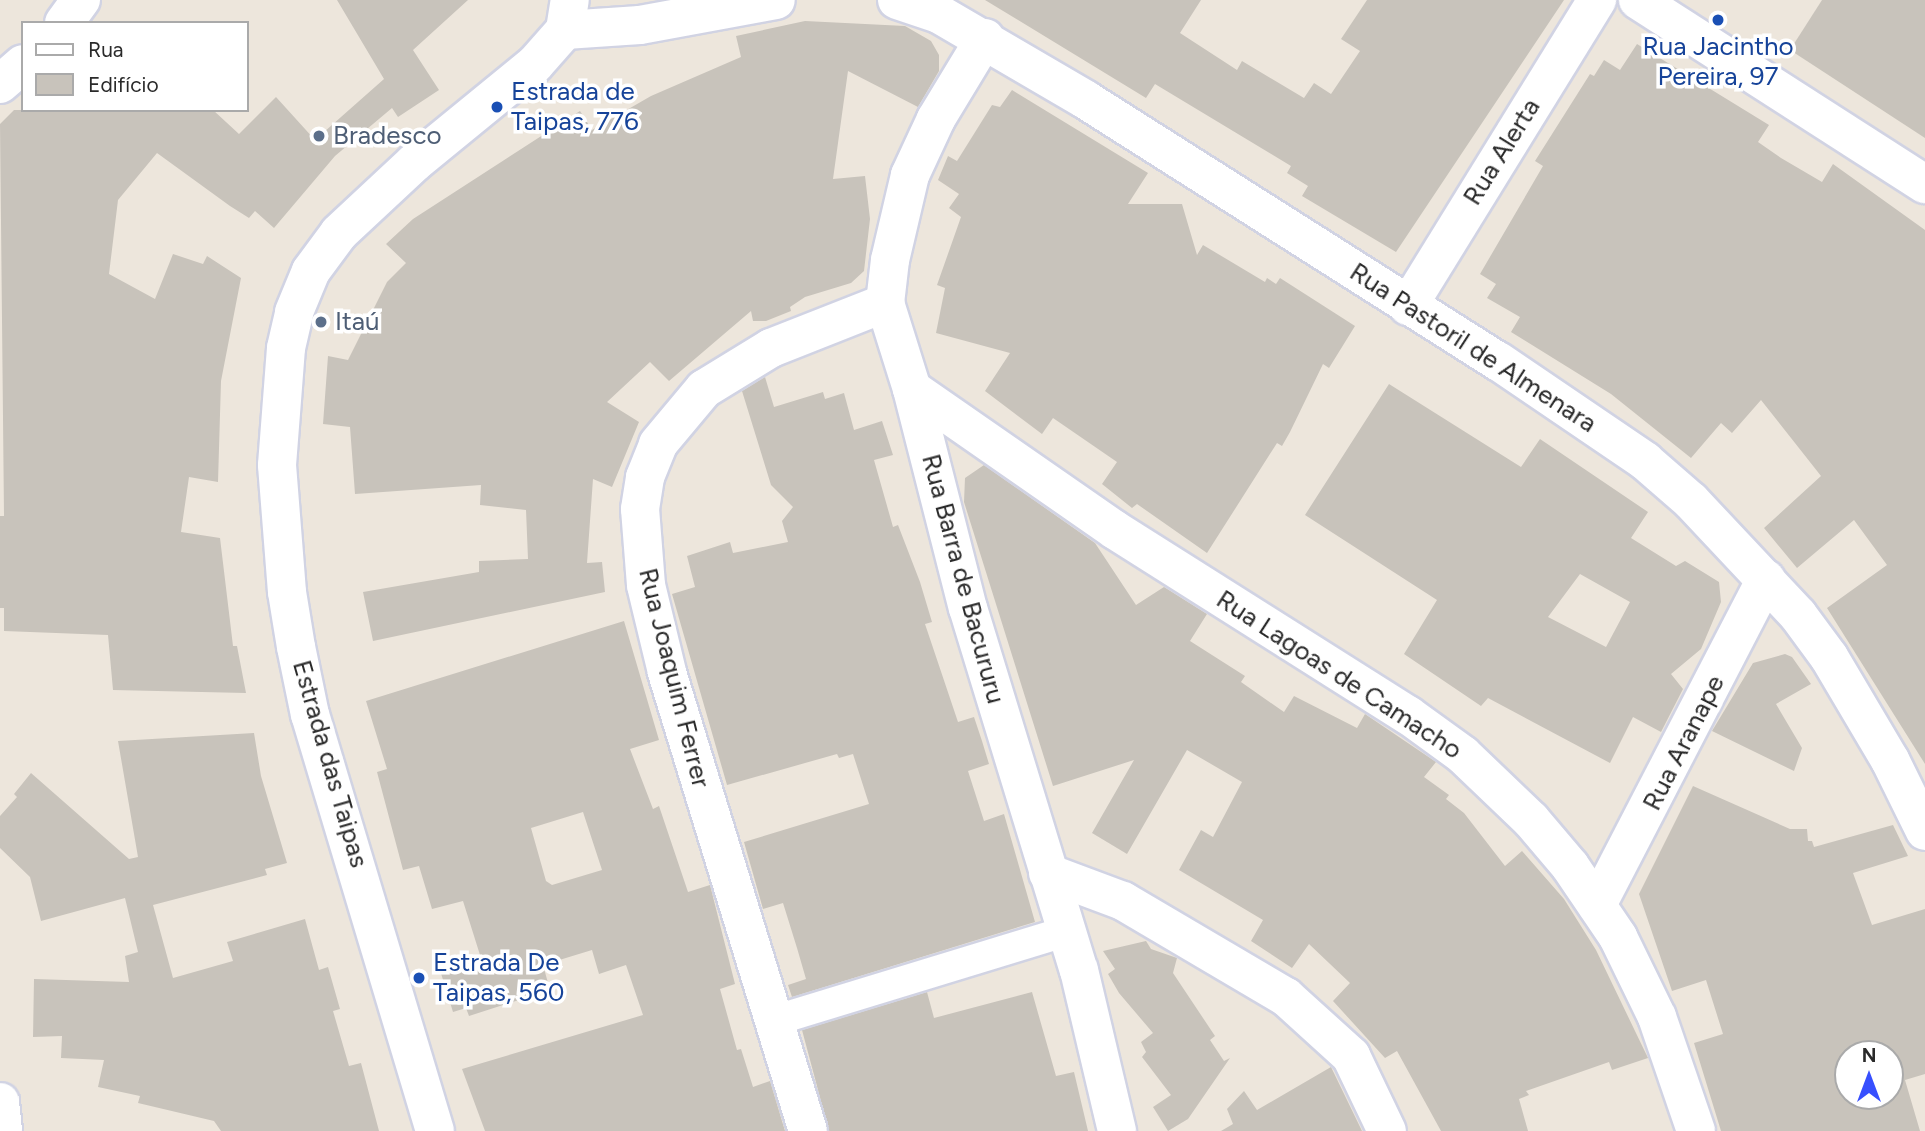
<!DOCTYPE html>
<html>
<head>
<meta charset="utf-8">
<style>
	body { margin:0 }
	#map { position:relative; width:1925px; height:1131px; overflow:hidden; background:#ede6dc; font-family:Figtree,sans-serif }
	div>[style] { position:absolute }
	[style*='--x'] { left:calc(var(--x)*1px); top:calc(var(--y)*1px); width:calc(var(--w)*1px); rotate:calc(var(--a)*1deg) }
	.building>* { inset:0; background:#c8c3bb }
	.roads { filter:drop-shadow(2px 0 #d1d3e3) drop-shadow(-2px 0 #d1d3e3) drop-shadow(0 2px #d1d3e3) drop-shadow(0 -2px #d1d3e3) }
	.pedestrian>* { height:30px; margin:-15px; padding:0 15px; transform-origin:15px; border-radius:15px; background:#fff }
	.minor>* { height:38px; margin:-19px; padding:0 19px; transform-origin:19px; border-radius:19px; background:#fff }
	.secondary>* { height:38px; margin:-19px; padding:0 19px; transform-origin:19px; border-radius:19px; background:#fff }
	.dots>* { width:19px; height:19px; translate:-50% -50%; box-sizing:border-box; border:4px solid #fff; border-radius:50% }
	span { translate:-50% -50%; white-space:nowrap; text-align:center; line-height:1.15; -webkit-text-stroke:7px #fff; paint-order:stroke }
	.transit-label { font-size:26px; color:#164399 }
	.left { translate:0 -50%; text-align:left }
	.service-label { font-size:26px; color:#4e5e75 }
	.street-label { font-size:26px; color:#2a2a2a }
	.legend { position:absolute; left:21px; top:21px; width:228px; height:91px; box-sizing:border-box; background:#fff; border:2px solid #aaa; margin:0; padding:9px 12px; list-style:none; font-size:21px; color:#2a2a2a }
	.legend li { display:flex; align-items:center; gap:14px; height:35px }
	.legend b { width:35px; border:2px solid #aaa }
	.north { position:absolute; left:1834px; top:1040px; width:70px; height:70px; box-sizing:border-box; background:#fff; border:2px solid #aaa; border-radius:50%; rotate:0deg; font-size:19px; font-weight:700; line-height:28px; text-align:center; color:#2a2a2a }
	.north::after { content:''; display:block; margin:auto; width:24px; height:32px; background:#374ffe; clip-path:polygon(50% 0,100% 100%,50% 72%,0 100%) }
</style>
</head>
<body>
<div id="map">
	<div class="building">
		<div style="clip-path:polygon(337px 0,468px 0,413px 50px,439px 90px,398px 117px,392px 108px,335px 156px,274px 228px,255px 211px,249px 218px,230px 206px,157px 153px,118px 200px,109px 274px,155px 299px,173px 254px,203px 264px,207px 256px,241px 278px,221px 381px,218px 482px,189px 477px,181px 532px,220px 538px,233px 646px,237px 646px,246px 693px,113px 690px,108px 635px,4px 631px,4px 608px,0 608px,0 516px,4px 516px,0 124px,14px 110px,213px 110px,239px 134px,276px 97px,315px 140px,384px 79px)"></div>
		<div style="clip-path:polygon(985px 0,1201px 0,1180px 33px,1237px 70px,1242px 61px,1304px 98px,1314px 83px,1331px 94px,1360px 51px,1341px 39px,1367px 0,1564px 0,1396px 252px,1302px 196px,1308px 186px,1287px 173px,1291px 166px,1155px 84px,1146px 98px)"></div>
		<div style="clip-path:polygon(1822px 0,1925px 0,1925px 138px,1790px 50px)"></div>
		<div style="clip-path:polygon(805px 21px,905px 26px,931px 41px,939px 55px,939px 71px,918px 107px,848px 71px,833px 179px,865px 176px,870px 219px,864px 271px,851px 283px,805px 297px,790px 307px,791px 311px,766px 321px,753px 321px,751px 311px,669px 381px,650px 362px,607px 402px,639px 422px,612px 487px,593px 479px,587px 563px,602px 562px,605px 592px,373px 641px,363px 592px,479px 572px,479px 561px,528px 559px,526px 510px,480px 505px,481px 485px,355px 494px,350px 427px,323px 424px,328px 356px,348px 360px,387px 282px,406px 263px,386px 244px,413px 219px,580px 111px,592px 130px,651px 96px,741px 57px,736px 36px)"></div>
		<div style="clip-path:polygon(1637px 44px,1769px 125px,1758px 142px,1781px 158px,1822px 182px,1833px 164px,1925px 230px,1925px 764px,1827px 608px,1887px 565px,1854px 520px,1797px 568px,1764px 528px,1821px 476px,1761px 400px,1732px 433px,1721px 423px,1691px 458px,1611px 394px,1511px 332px,1520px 317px,1487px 298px,1496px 284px,1480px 274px,1543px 166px,1535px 161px,1590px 74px,1594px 76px,1604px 60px,1620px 70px)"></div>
		<div style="clip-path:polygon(1012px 90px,1148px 173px,1128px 204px,1182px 204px,1197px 255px,1203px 245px,1265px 282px,1267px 278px,1276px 284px,1280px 278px,1355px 326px,1329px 368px,1323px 364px,1290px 432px,1282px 446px,1277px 443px,1207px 553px,1137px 504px,1132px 508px,1102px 484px,1117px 462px,1053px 418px,1042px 434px,985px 391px,1010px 353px,936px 333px,945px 288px,937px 285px,961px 217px,949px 208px,959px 194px,938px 180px,948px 156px,957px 161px,992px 105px,1000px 107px)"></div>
		<div style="clip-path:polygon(765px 377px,774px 407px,823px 392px,825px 399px,844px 393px,854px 430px,882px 421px,893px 455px,874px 460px,893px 527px,898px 525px,920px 582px,932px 622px,925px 624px,958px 722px,974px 717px,982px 741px,989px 764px,968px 771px,984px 821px,1004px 814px,1035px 922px,792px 997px,788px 985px,806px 979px,797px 948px,783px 903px,763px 909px,744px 842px,869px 804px,853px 754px,839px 758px,837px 754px,727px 785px,672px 594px,695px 587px,687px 556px,730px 542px,733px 553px,788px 542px,782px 521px,793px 507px,771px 485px,742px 391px)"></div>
		<div style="clip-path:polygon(evenodd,1389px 384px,1521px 467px,1540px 439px,1648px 512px,1631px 538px,1676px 566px,1685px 561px,1719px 582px,1721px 602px,1701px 649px,1671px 674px,1683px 689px,1661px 732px,1633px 717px,1610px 763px,1488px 698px,1481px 706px,1404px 654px,1437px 600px,1305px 515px,1389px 384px,1580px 574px,1630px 602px,1606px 647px,1548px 617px,1580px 574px)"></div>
		<div style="clip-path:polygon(984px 465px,1095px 543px,1136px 605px,1164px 587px,1207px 614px,1190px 641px,1245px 676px,1241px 682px,1284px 712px,1294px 696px,1357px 728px,1365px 714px,1436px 762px,1424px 777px,1449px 795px,1446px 799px,1464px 813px,1505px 866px,1522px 851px,1564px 899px,1596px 950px,1648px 1058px,1612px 1070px,1609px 1062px,1526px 1091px,1529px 1095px,1519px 1099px,1528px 1131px,1441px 1131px,1397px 1051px,1385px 1058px,1333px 1001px,1350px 983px,1309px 944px,1292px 968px,1251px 941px,1263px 920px,1179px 870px,1201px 830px,1213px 837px,1242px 782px,1187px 750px,1127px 854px,1092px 833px,1134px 760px,1053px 786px,964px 502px,965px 478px)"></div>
		<div style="clip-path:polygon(evenodd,624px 621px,659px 740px,630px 749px,653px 809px,659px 806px,688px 892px,710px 885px,735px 984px,720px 989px,737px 1050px,741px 1049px,753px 1087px,770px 1081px,785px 1131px,485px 1131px,462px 1069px,643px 1015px,626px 965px,599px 974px,592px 950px,543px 965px,550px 990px,469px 1016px,466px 1008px,453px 1012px,439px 967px,480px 955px,463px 901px,432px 909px,419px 866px,403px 870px,377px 772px,387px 769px,366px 701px,624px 621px,583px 812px,602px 870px,552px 885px,546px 881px,531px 828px,583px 812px)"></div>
		<div style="clip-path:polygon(1785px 654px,1792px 657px,1811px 684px,1776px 704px,1802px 748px,1794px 771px,1712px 731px,1753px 663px)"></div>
		<div style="clip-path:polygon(254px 733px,261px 776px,287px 863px,265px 869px,267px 875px,153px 905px,173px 978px,233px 961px,227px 942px,305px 919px,319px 970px,328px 967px,340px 1009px,333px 1011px,349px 1066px,361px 1063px,379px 1131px,221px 1131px,214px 1121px,138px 1103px,140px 1096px,98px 1087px,104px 1060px,61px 1058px,62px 1036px,33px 1037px,34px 979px,129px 982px,125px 956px,138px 952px,125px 898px,41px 921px,30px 877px,0 848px,0 816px,17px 797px,14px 794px,31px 773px,129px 859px,138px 857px,118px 741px)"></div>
		<div style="clip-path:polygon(evenodd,1693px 786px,1790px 829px,1807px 829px,1808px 841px,1812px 841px,1814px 847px,1893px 825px,1908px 856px,1853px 873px,1872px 925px,1925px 909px,1925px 1074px,1905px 1080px,1920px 1131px,1721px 1131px,1694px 1043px,1723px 1034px,1706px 980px,1672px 991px,1639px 894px,1693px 786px,1848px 1054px,1890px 1054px,1890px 1096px,1848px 1096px,1848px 1054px)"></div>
		<div style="clip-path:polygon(1146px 941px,1151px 949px,1177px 958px,1173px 973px,1215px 1036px,1210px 1040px,1224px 1061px,1230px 1058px,1188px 1119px,1168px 1131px,1153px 1107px,1171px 1095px,1142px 1057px,1146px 1052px,1141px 1042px,1153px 1033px,1119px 993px,1108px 974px,1115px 969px,1103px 951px)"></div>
		<div style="clip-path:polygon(927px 992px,934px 1018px,1032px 992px,1056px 1076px,1074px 1072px,1088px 1131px,829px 1131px,802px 1030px)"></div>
		<div style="clip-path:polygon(1331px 1067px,1362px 1131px,1221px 1131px,1233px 1124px,1227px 1109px,1244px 1091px,1257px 1110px)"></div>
	</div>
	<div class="roads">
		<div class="pedestrian">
			<div style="--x:773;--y:1021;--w:307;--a:-17"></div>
		</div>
		<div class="minor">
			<div style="--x:897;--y:0;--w:44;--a:18.4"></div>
			<div style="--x:939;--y:14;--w:170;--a:30.3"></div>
			<div style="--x:1086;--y:100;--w:488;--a:32.4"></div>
			<div style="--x:1498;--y:361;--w:178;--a:34.2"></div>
			<div style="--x:1645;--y:461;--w:61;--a:41"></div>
			<div style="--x:1691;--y:501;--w:156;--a:46.8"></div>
			<div style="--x:1798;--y:615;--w:52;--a:53.6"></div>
			<div style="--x:1829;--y:657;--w:120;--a:59.4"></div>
			<div style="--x:1890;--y:760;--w:79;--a:63.8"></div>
			<div style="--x:1638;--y:0;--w:341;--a:32.7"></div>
			<div style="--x:64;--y:23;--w:29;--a:-54"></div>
			<div style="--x:565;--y:30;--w:75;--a:-3.8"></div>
			<div style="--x:640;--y:25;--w:138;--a:-10.4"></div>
			<div style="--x:985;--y:38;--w:95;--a:121.2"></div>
			<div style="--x:936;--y:119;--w:62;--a:114.9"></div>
			<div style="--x:910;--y:175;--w:87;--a:103.2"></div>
			<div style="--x:890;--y:260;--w:43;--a:96.6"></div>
			<div style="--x:885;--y:303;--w:90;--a:72.6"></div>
			<div style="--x:912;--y:389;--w:226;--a:75.7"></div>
			<div style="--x:968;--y:608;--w:379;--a:73"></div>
			<div style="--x:1079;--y:970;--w:165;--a:76.7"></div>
			<div style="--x:0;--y:84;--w:30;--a:-41"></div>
			<div style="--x:1408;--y:306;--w:360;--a:-58.3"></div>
			<div style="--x:912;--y:389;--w:247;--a:34.8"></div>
			<div style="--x:1115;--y:530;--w:347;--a:32.3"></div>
			<div style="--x:1408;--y:715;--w:68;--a:36"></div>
			<div style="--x:1463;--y:755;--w:94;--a:43.7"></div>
			<div style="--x:1531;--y:820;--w:60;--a:49.7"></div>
			<div style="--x:1570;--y:866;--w:86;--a:55.9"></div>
			<div style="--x:1618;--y:937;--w:89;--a:64"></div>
			<div style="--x:1657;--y:1017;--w:120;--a:71.1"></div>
			<div style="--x:1048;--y:873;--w:80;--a:20.5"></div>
			<div style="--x:1123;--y:901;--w:189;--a:30.5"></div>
			<div style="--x:1286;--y:997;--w:88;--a:42.2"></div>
			<div style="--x:1351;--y:1056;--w:83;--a:64.4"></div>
			<div style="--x:1597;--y:905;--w:367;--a:-62.6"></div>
			<div style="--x:0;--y:1102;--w:29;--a:84"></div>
			<div style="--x:808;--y:1131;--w:480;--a:-107.1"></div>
			<div style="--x:667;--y:672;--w:89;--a:-103.6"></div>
			<div style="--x:646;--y:585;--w:76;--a:-94.5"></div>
			<div style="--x:640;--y:509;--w:32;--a:-81"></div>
			<div style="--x:645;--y:477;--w:35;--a:-68"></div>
			<div style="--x:658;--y:444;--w:72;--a:-50.1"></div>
			<div style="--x:704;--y:389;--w:79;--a:-31.5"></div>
			<div style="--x:771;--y:348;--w:123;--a:-21.5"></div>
		</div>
		<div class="secondary">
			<div style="--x:435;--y:1131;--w:434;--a:-106.7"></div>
			<div style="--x:310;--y:715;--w:69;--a:-101.6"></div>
			<div style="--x:296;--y:647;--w:56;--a:-99.3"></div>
			<div style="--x:287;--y:592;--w:127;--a:-94.5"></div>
			<div style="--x:277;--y:465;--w:117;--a:-85.6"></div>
			<div style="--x:286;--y:348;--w:37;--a:-77"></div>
			<div style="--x:294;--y:312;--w:44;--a:-67.5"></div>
			<div style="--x:311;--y:271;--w:47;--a:-53.6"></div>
			<div style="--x:339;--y:233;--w:103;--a:-43"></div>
			<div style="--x:414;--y:163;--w:156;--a:-39.3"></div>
			<div style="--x:535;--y:64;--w:45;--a:-48.6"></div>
			<div style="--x:565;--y:30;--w:30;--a:-81"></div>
		</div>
	</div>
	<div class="dots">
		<div style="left:1718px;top:20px;background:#1a4fb4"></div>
		<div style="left:497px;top:107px;background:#1a4fb4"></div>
		<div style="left:319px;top:136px;background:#5c6f8a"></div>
		<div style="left:321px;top:322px;background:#5c6f8a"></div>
		<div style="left:419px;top:978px;background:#1a4fb4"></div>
	</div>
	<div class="transit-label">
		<span style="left:1718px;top:62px">Rua Jacintho<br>Pereira, 97</span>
		<span class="left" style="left:511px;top:107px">Estrada de<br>Taipas, 776</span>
		<span class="left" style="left:433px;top:978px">Estrada De<br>Taipas, 560</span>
	</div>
	<div class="service-label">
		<span class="left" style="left:333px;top:136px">Bradesco</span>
		<span class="left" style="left:335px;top:322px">Itaú</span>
	</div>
	<div class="street-label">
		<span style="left:1502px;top:152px;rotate:-58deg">Rua Alerta</span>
		<span style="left:1473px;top:348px;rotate:33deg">Rua Pastoril de Almenara</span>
		<span style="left:963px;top:579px;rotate:75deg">Rua Barra de Bacururu</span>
		<span style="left:1339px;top:675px;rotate:33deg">Rua Lagoas de Camacho</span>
		<span style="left:674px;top:678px;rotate:76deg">Rua Joaquim Ferrer</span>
		<span style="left:1684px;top:743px;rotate:-63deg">Rua Aranape</span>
		<span style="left:330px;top:764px;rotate:74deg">Estrada das Taipas</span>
	</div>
	<ul class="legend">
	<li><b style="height:9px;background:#fff"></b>Rua</li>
	<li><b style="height:19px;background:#c8c3bb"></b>Edifício</li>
	</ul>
	<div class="north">N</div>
</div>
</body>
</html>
